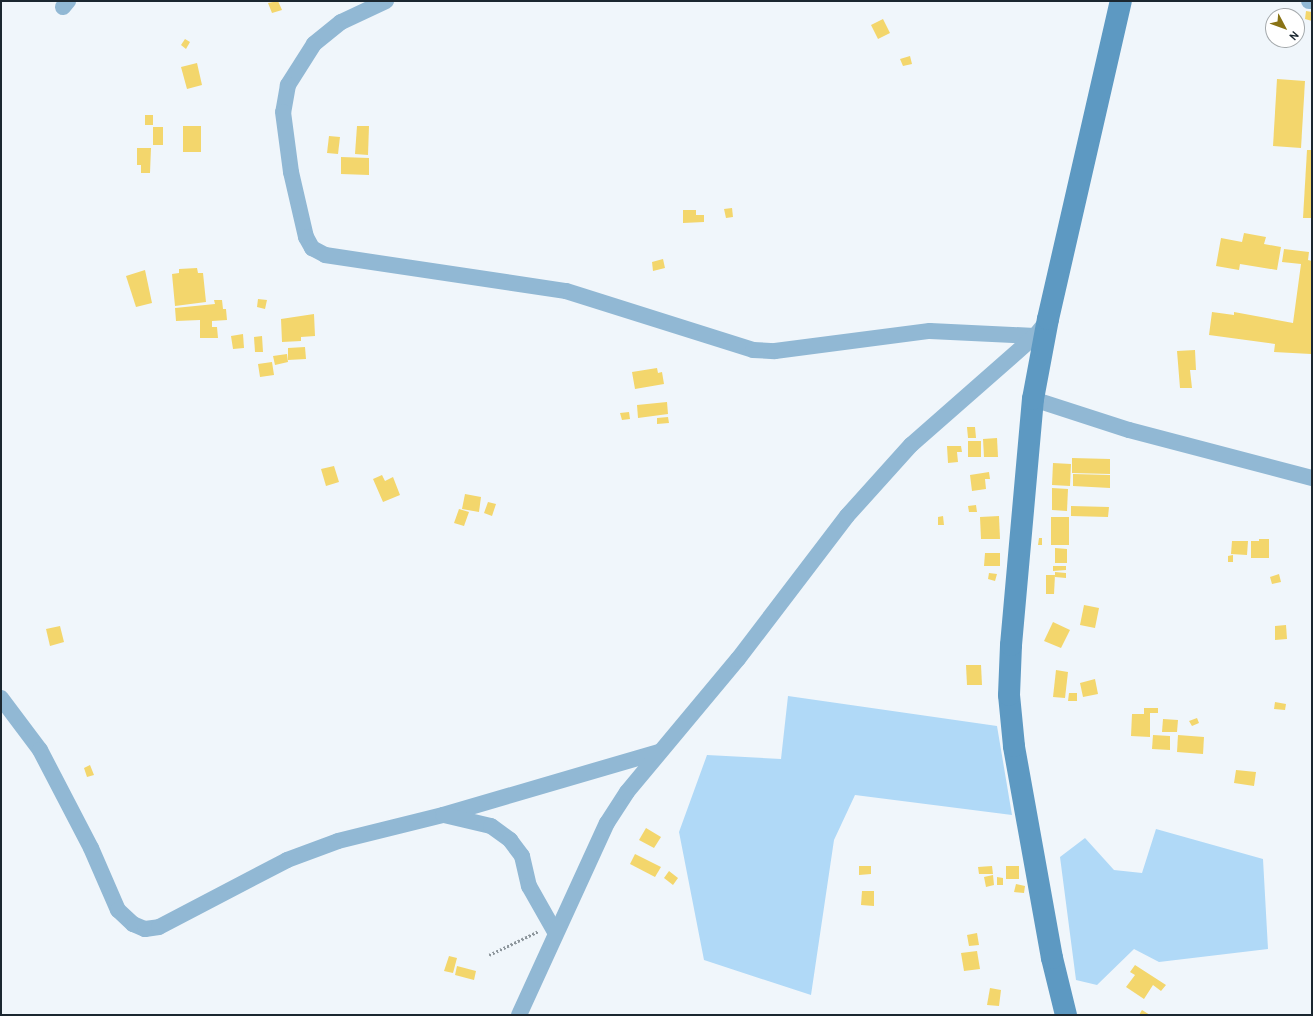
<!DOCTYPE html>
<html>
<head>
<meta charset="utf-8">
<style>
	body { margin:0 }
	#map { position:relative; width:1313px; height:1016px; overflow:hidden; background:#f0f6fb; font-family:Overpass,sans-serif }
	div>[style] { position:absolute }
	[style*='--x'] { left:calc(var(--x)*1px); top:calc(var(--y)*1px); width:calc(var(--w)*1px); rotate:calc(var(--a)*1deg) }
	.green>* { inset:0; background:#b0d9f7 }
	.building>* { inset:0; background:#f3d66c }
	.path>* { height:2.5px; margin-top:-1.25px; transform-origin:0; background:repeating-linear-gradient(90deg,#8d969c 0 2px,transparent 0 4px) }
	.street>* { height:16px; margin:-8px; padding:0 8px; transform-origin:8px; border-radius:8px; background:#91b8d4 }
	.secondary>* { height:22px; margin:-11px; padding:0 11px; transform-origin:11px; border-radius:11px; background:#5d99c2 }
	span { translate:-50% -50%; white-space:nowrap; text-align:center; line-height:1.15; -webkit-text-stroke:4px #fff; paint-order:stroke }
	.frame { position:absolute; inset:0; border:2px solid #1b2730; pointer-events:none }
	.north { position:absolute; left:1265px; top:8px; width:40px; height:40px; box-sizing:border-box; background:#fff; border:1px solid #a4a9ac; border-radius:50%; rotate:131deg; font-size:11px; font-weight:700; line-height:16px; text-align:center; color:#1b2730 }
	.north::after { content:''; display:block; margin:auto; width:14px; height:18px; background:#897315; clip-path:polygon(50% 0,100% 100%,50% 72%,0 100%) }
</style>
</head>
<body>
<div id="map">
	<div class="green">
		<div style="clip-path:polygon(788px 696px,997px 726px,1012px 815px,855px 795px,834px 840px,811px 995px,704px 960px,679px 832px,707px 755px,781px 759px)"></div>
		<div style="clip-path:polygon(1156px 829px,1263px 859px,1268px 949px,1159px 962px,1134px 949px,1097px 985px,1076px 980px,1060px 857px,1085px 838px,1114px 870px,1142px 873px)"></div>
	</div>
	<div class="building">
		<div style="clip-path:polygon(278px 1px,282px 10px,272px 13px,268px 3px)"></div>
		<div style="clip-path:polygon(1306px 11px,1312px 12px,1312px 21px,1305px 19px)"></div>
		<div style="clip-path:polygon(883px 19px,890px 33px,878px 39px,871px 25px)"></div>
		<div style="clip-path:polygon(185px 39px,190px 42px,186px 49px,181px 45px)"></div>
		<div style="clip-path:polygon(910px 56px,912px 64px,903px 66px,900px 59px)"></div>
		<div style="clip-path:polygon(197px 63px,202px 85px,187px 89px,181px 67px)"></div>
		<div style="clip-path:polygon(1277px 79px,1305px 81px,1301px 148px,1273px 146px)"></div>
		<div style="clip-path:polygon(145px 115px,153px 115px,153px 125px,145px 125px)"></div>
		<div style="clip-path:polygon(183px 126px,201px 126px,201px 152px,183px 152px)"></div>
		<div style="clip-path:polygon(357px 126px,369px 126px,368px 155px,355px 154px)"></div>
		<div style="clip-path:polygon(153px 127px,163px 127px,163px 145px,153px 145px)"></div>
		<div style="clip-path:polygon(329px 136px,340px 137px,338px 154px,327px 153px)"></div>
		<div style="clip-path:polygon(137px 148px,151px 148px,150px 173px,141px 173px,141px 165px,137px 165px)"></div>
		<div style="clip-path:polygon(1307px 150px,1312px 150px,1312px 218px,1303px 218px)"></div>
		<div style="clip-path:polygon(341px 157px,369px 158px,369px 175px,341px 174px)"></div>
		<div style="clip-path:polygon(732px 208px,733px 217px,726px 218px,724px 209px)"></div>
		<div style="clip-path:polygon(683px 210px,696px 210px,696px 215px,704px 215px,704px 222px,683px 223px)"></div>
		<div style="clip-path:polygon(1244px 233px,1266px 237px,1264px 244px,1281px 247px,1277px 270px,1240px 264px,1239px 270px,1216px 266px,1221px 238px,1242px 242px)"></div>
		<div style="clip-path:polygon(1284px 249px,1309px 252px,1308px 260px,1312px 261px,1311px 354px,1274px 352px,1275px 344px,1209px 335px,1212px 312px,1234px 315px,1234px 312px,1293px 323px,1301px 264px,1282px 262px)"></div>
		<div style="clip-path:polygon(663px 259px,665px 268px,653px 271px,652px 262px)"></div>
		<div style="clip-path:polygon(197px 268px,198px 273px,203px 273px,206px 302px,175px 306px,172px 274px,179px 273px,179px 269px)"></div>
		<div style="clip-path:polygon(145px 270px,152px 303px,136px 307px,126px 276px)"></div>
		<div style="clip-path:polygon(258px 299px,267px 300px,265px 309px,257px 307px)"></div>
		<div style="clip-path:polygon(214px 300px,222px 300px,223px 309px,226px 309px,227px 320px,212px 321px,212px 327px,217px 327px,218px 338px,200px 338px,200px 320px,176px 321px,175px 308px,215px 304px)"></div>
		<div style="clip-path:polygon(314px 314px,315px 336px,301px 337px,301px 341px,282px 342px,281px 319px)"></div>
		<div style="clip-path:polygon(243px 334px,244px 348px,233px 349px,231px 336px)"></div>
		<div style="clip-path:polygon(262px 336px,263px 352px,255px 352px,254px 337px)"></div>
		<div style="clip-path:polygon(305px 347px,306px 359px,288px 360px,288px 348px)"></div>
		<div style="clip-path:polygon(1195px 350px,1196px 370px,1190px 370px,1192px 388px,1180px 388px,1177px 351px)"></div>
		<div style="clip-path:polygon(287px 354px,288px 362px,275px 365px,273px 356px)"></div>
		<div style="clip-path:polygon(272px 362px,274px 375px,260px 377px,258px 364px)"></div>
		<div style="clip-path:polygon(657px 368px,658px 373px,662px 372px,664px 384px,635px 389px,632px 372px)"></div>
		<div style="clip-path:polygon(667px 402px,668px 414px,638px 418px,637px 405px)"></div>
		<div style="clip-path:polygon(629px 412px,630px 419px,622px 420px,620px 413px)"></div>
		<div style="clip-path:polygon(668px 417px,669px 423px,657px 424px,657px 418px)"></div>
		<div style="clip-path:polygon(967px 427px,975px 427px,976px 438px,968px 438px)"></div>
		<div style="clip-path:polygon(997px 438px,998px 457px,984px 457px,983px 439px)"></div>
		<div style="clip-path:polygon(968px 441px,981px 441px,981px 457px,968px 457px)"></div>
		<div style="clip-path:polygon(947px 446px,961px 446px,962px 452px,957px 452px,958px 462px,948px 463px)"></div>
		<div style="clip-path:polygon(1072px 458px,1110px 459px,1110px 474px,1072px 473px)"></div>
		<div style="clip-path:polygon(1053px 463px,1071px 464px,1070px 486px,1052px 485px)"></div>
		<div style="clip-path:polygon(334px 466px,339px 482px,326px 486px,321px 469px)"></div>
		<div style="clip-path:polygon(989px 472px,990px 479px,985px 479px,986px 489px,972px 491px,970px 475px)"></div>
		<div style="clip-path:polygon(1073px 474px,1110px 475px,1110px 488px,1073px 486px)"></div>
		<div style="clip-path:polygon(382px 475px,385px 481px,393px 477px,400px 495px,383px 502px,373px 479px)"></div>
		<div style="clip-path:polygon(1052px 488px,1068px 489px,1067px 511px,1052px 510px)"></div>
		<div style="clip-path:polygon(465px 494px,481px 497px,479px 512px,462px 509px)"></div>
		<div style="clip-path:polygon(488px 502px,496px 504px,492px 516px,484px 513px)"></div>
		<div style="clip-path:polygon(976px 505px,977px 512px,969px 512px,968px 506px)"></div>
		<div style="clip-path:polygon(1071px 506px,1109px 507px,1108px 517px,1071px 516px)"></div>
		<div style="clip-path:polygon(459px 509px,469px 512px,464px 526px,454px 523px)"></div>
		<div style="clip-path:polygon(943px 516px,944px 525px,938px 525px,938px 517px)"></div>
		<div style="clip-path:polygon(999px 516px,1000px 539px,981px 539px,980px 517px)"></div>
		<div style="clip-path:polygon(1051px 517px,1069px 517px,1069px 545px,1051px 545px)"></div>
		<div style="clip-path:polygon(1039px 538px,1042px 538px,1042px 545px,1038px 545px)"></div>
		<div style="clip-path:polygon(1259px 539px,1269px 539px,1269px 558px,1251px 558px,1251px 541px,1259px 541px)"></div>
		<div style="clip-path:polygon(1232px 541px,1248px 541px,1247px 555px,1231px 554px)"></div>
		<div style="clip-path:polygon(1055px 548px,1067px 549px,1067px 563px,1055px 563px)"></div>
		<div style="clip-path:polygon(985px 553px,1000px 553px,1000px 566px,984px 566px)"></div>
		<div style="clip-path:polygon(1233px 555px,1233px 562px,1228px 562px,1228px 556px)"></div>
		<div style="clip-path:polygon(1053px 566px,1066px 566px,1066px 570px,1053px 571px)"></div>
		<div style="clip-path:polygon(1055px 572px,1066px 573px,1066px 578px,1055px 577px)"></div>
		<div style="clip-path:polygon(989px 573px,997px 574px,995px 581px,988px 579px)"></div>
		<div style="clip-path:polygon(1279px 574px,1281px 582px,1272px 584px,1270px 577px)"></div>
		<div style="clip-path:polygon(1046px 575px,1055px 575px,1054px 594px,1046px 594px)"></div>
		<div style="clip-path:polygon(1084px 605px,1099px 608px,1095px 628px,1080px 625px)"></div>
		<div style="clip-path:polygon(1053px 622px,1070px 630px,1061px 648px,1044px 641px)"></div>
		<div style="clip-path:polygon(1286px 625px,1287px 639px,1275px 640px,1275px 626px)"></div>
		<div style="clip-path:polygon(60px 626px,64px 642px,50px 646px,46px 629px)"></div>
		<div style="clip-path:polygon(966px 665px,981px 665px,982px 685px,967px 685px)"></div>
		<div style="clip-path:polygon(1056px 670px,1068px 672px,1065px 698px,1053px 697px)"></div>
		<div style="clip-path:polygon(1095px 679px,1098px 694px,1083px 697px,1080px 683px)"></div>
		<div style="clip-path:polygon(1069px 693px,1077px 693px,1077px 701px,1068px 701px)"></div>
		<div style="clip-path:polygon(1275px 702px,1286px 704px,1285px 710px,1274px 709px)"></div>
		<div style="clip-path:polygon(1144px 708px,1158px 708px,1158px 713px,1150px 713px,1150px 737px,1131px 736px,1132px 714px,1144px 714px)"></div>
		<div style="clip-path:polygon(1197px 718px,1199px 723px,1192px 726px,1189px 721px)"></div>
		<div style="clip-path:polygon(1163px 719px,1178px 720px,1177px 732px,1162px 732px)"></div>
		<div style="clip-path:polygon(1153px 735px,1170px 736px,1170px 750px,1152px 749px)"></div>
		<div style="clip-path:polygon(1178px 735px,1204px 737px,1203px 754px,1177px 752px)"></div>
		<div style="clip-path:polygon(90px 765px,94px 775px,87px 777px,84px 768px)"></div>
		<div style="clip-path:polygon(1236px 770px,1256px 772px,1254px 786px,1234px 783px)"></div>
		<div style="clip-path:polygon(646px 828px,661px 837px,654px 848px,639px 840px)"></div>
		<div style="clip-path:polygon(635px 854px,661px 867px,655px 877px,630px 864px)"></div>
		<div style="clip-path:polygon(859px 866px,871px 866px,871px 874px,859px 875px)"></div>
		<div style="clip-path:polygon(992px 866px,993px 874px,979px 874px,978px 867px)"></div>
		<div style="clip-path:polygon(1006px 866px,1019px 866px,1019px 879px,1006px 879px)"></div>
		<div style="clip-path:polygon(669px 871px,678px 878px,673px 885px,664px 878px)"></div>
		<div style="clip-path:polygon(993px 875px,994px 885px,986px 887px,984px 877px)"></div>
		<div style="clip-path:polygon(997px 877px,1003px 878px,1003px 885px,997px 885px)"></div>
		<div style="clip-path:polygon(1016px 884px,1025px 886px,1024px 893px,1014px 892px)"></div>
		<div style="clip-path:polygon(862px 891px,874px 891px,874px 906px,861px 905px)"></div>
		<div style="clip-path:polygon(977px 933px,979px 945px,969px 946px,967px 935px)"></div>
		<div style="clip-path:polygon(977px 951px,980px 969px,964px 971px,961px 953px)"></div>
		<div style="clip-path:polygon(449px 956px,457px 958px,453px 973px,444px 971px)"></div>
		<div style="clip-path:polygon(1135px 965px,1166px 985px,1161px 991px,1153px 985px,1144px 999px,1126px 987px,1135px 975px,1130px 972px)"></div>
		<div style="clip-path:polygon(457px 966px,476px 971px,474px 980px,455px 975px)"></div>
		<div style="clip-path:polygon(990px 988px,1001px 990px,999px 1006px,987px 1005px)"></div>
		<div style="clip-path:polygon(1142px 1010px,1150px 1015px,1139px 1015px)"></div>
	</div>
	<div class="path">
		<div style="--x:489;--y:955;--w:55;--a:-25.6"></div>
	</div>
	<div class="street">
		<div style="--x:386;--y:1;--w:50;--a:155"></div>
		<div style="--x:341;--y:22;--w:35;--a:141"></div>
		<div style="--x:314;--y:44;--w:49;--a:122.4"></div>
		<div style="--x:288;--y:85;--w:27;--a:100"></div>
		<div style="--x:283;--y:112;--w:61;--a:82.4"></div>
		<div style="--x:291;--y:172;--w:67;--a:77"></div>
		<div style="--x:306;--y:237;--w:13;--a:61"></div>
		<div style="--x:312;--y:248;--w:15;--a:28"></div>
		<div style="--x:325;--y:255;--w:244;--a:8.5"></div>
		<div style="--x:566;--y:291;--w:196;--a:17.5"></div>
		<div style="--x:753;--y:350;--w:22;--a:3"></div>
		<div style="--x:775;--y:351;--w:156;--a:-7.4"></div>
		<div style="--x:930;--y:331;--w:105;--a:2.7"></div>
		<div style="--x:1035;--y:336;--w:19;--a:-51"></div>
		<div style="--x:1309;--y:1;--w:3;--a:0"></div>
		<div style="--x:63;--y:7;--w:8;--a:-50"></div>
		<div style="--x:1033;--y:399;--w:101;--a:17.9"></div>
		<div style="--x:1129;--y:430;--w:189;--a:14.7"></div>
		<div style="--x:1;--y:698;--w:65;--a:53.1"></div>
		<div style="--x:40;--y:750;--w:110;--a:62.5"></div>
		<div style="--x:91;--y:848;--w:68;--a:66.5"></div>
		<div style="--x:118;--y:910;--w:21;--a:43"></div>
		<div style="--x:133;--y:924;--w:13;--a:23"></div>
		<div style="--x:145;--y:929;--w:14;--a:-8"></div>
		<div style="--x:159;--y:927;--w:144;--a:-27.6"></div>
		<div style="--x:287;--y:860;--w:54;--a:-20.4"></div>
		<div style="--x:338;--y:841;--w:108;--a:-13.9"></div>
		<div style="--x:443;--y:815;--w:225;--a:-16.3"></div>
		<div style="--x:444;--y:815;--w:48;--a:13.2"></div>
		<div style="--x:491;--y:826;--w:24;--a:36"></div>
		<div style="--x:510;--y:840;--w:20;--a:53"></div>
		<div style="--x:522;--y:856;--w:31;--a:77"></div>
		<div style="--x:529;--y:886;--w:53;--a:60.5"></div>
		<div style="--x:519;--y:1015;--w:211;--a:-65.4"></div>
		<div style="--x:607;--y:823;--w:37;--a:-57"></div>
		<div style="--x:627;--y:792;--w:173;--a:-50.2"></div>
		<div style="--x:738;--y:659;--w:180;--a:-52.7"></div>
		<div style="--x:847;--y:516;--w:96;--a:-48"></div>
		<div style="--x:911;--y:445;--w:165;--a:-41.3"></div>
	</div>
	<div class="secondary">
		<div style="--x:1066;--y:1015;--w:59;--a:-103.8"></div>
		<div style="--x:1052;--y:958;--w:215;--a:-100.2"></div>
		<div style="--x:1014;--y:746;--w:51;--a:-95.6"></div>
		<div style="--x:1009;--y:695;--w:50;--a:-87.7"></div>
		<div style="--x:1011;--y:645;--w:247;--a:-84.9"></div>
		<div style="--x:1033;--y:399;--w:81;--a:-79.4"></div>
		<div style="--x:1048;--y:319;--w:326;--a:-77.1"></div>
	</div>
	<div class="frame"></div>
	<div class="north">N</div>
</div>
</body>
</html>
